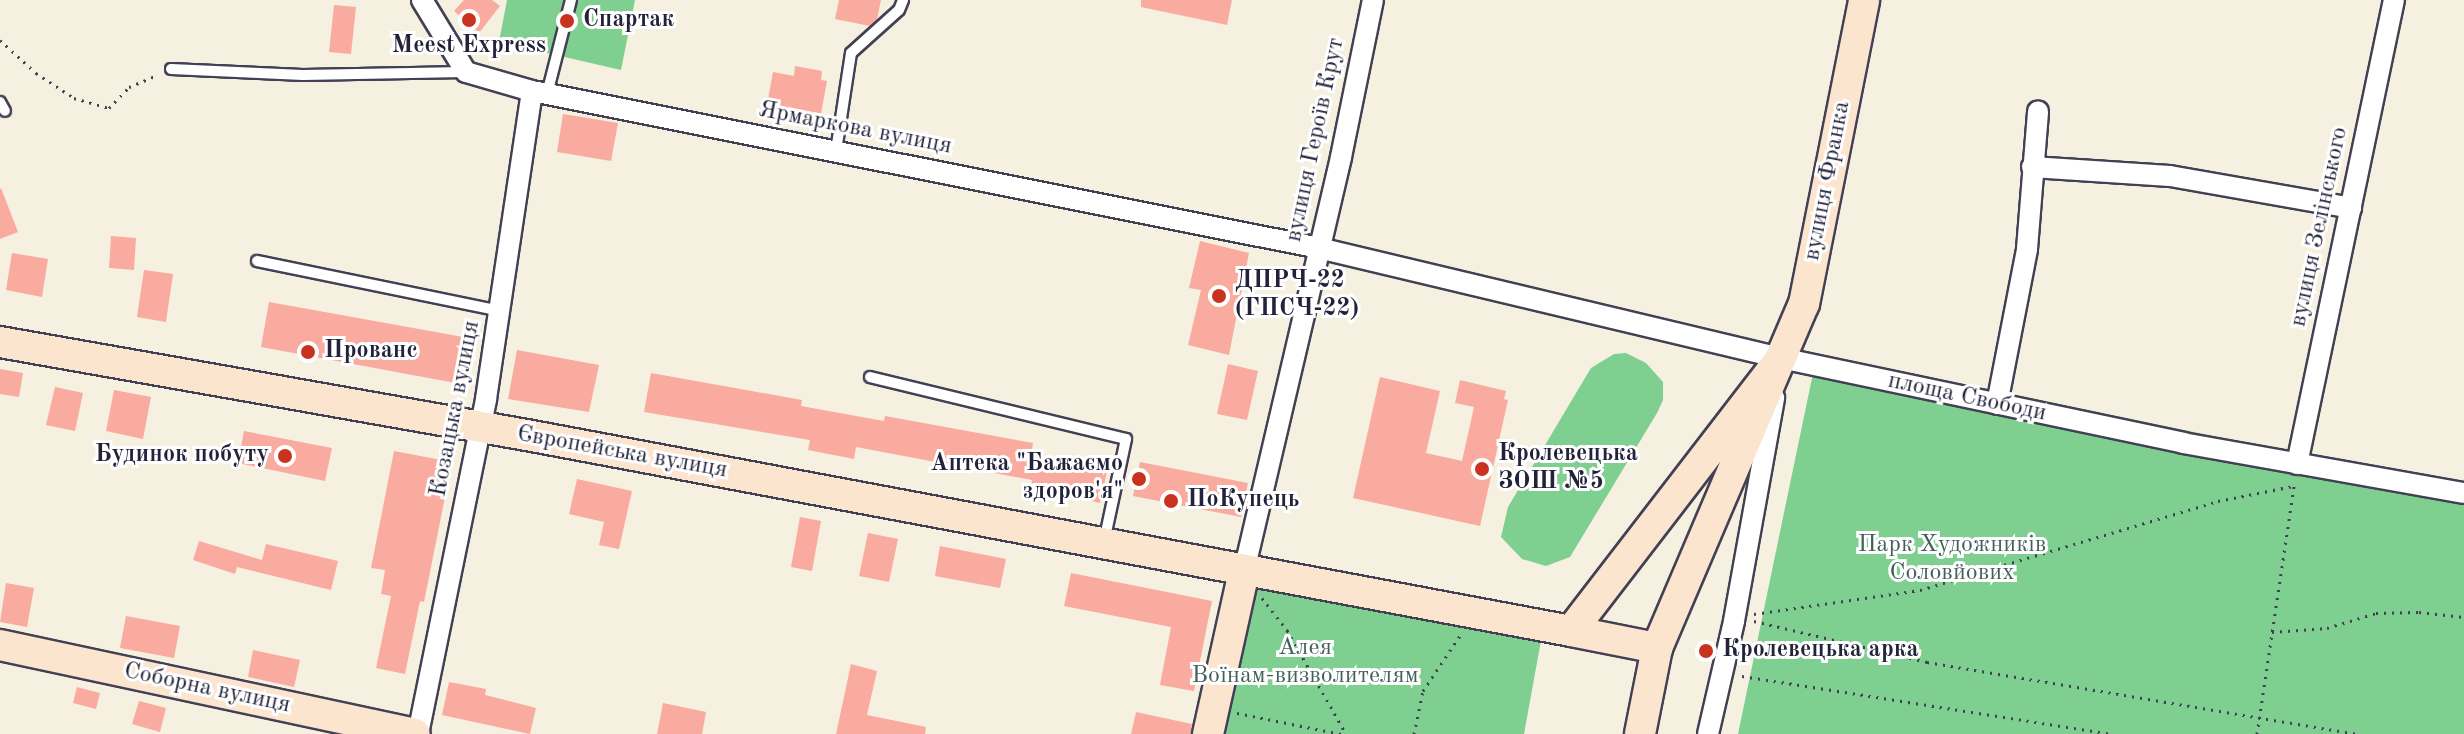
<!DOCTYPE html>
<html>
<head>
<meta charset="utf-8">
<style>
	body { margin:0 }
	#map { position:relative; width:2464px; height:734px; overflow:hidden; background:#f6f0e0; font-family:"Old Standard TT",serif }
	div>[style] { position:absolute }
	[style*='--x'] { left:calc(var(--x)*1px); top:calc(var(--y)*1px); width:calc(var(--w)*1px); rotate:calc(var(--a)*1deg) }
	.green>* { inset:0; background:#7ecf90 }
	.building>* { inset:0; background:#f9aba0 }
	.path>* { height:3px; margin-top:-1.5px; transform-origin:0; background:repeating-linear-gradient(90deg,#424154 0 2px,transparent 0 8px) }
	.roads { filter:drop-shadow(2px 0 #424154) drop-shadow(-2px 0 #424154) drop-shadow(0 2px #424154) drop-shadow(0 -2px #424154) }
	.lane>* { height:10px; margin:-5px; padding:0 5px; transform-origin:5px; border-radius:5px; background:#fff }
	.street>* { height:20px; margin:-10px; padding:0 10px; transform-origin:10px; border-radius:10px; background:#fff }
	.secondary>* { height:30px; margin:-15px; padding:0 15px; transform-origin:15px; border-radius:15px; background:#fce5cf }
	.dots>* { width:22px; height:22px; translate:-50% -50%; box-sizing:border-box; border:4px solid #fff; border-radius:50% }
	span { translate:-50% -50%; white-space:nowrap; text-align:center; line-height:1.15; -webkit-text-stroke:6px #fff; paint-order:stroke }
	.poi-label { font-size:24px; color:#22223b; font-weight:700 }
	.left { translate:0 -50%; text-align:left }
	.right { translate:-100% -50%; text-align:right }
	.street-label { font-size:24px; color:#22223b }
	.park-label { font-size:24px; color:#425f59 }
</style>
</head>
<body>
<div id="map">
	<div class="green">
		<div style="clip-path:polygon(507px 0,635px 0,621px 70px,499px 42px)"></div>
		<div style="clip-path:polygon(1626px 353px,1646px 363px,1663px 382px,1663px 400px,1657px 413px,1570px 557px,1546px 566px,1522px 559px,1501px 537px,1508px 507px,1591px 368px,1614px 354px)"></div>
		<div style="clip-path:polygon(1817px 354px,2464px 488px,2464px 734px,1738px 734px)"></div>
		<div style="clip-path:polygon(1248px 578px,1542px 635px,1524px 734px,1214px 734px)"></div>
	</div>
	<div class="building">
		<div style="clip-path:polygon(464px 0,492px 0,500px 6px,479px 33px,454px 11px)"></div>
		<div style="clip-path:polygon(839px 0,881px 0,877px 19px,870px 26px,835px 19px)"></div>
		<div style="clip-path:polygon(1141px 0,1232px 0,1227px 25px,1141px 7px)"></div>
		<div style="clip-path:polygon(334px 5px,356px 7px,351px 54px,329px 52px)"></div>
		<div style="clip-path:polygon(795px 66px,822px 71px,821px 80px,827px 81px,820px 119px,766px 110px,773px 72px,794px 76px)"></div>
		<div style="clip-path:polygon(563px 114px,618px 123px,611px 161px,557px 152px)"></div>
		<div style="clip-path:polygon(1px 188px,18px 232px,0 239px,0 189px)"></div>
		<div style="clip-path:polygon(111px 236px,136px 238px,134px 270px,109px 268px)"></div>
		<div style="clip-path:polygon(1200px 241px,1249px 253px,1229px 355px,1188px 345px,1201px 290px,1189px 288px)"></div>
		<div style="clip-path:polygon(12px 253px,48px 259px,42px 297px,6px 290px)"></div>
		<div style="clip-path:polygon(144px 270px,173px 274px,166px 322px,137px 317px)"></div>
		<div style="clip-path:polygon(269px 302px,469px 338px,461px 384px,261px 347px)"></div>
		<div style="clip-path:polygon(517px 350px,599px 365px,589px 412px,508px 399px)"></div>
		<div style="clip-path:polygon(1228px 364px,1258px 371px,1247px 420px,1217px 414px)"></div>
		<div style="clip-path:polygon(0 369px,23px 373px,19px 397px,0 394px)"></div>
		<div style="clip-path:polygon(651px 373px,802px 400px,801px 406px,884px 421px,885px 416px,1033px 443px,1031px 455px,1107px 472px,1100px 503px,1031px 487px,1032px 480px,856px 447px,854px 459px,808px 450px,810px 440px,644px 412px)"></div>
		<div style="clip-path:polygon(1380px 377px,1440px 391px,1426px 453px,1462px 461px,1474px 407px,1455px 403px,1460px 380px,1506px 391px,1504px 399px,1508px 400px,1480px 526px,1353px 498px)"></div>
		<div style="clip-path:polygon(55px 387px,83px 393px,75px 431px,46px 425px)"></div>
		<div style="clip-path:polygon(114px 390px,151px 397px,143px 439px,106px 431px)"></div>
		<div style="clip-path:polygon(244px 431px,332px 448px,325px 481px,238px 463px)"></div>
		<div style="clip-path:polygon(394px 451px,452px 462px,424px 602px,420px 601px,405px 674px,376px 668px,391px 596px,381px 594px,385px 570px,371px 568px)"></div>
		<div style="clip-path:polygon(1140px 462px,1248px 483px,1241px 517px,1133px 496px)"></div>
		<div style="clip-path:polygon(577px 479px,632px 491px,619px 549px,599px 545px,604px 522px,569px 514px)"></div>
		<div style="clip-path:polygon(800px 517px,821px 521px,812px 571px,791px 567px)"></div>
		<div style="clip-path:polygon(868px 533px,898px 539px,889px 582px,859px 576px)"></div>
		<div style="clip-path:polygon(199px 541px,262px 560px,266px 544px,338px 561px,331px 590px,237px 567px,235px 574px,193px 560px)"></div>
		<div style="clip-path:polygon(940px 546px,1006px 559px,1000px 588px,935px 576px)"></div>
		<div style="clip-path:polygon(1071px 573px,1212px 601px,1194px 691px,1160px 685px,1171px 627px,1064px 606px)"></div>
		<div style="clip-path:polygon(6px 583px,34px 588px,27px 627px,0 622px)"></div>
		<div style="clip-path:polygon(126px 616px,180px 626px,174px 658px,120px 648px)"></div>
		<div style="clip-path:polygon(253px 650px,300px 660px,294px 687px,248px 677px)"></div>
		<div style="clip-path:polygon(851px 664px,877px 671px,867px 715px,926px 727px,925px 734px,836px 734px)"></div>
		<div style="clip-path:polygon(449px 682px,486px 689px,485px 695px,536px 708px,530px 734px,442px 715px)"></div>
		<div style="clip-path:polygon(77px 687px,100px 693px,96px 709px,73px 703px)"></div>
		<div style="clip-path:polygon(139px 701px,166px 708px,160px 732px,132px 724px)"></div>
		<div style="clip-path:polygon(663px 703px,706px 712px,702px 734px,657px 734px)"></div>
		<div style="clip-path:polygon(1136px 712px,1192px 724px,1190px 734px,1131px 734px)"></div>
	</div>
	<div class="path">
		<div style="--x:0;--y:40;--w:49;--a:42.5"></div>
		<div style="--x:36;--y:73;--w:45;--a:33.3"></div>
		<div style="--x:74;--y:98;--w:36;--a:16"></div>
		<div style="--x:109;--y:108;--w:29;--a:-46"></div>
		<div style="--x:129;--y:87;--w:30;--a:-23"></div>
		<div style="--x:1262;--y:598;--w:41;--a:52"></div>
		<div style="--x:1287;--y:630;--w:120;--a:60.4"></div>
		<div style="--x:1754;--y:614;--w:168;--a:-8.2"></div>
		<div style="--x:1920;--y:590;--w:311;--a:-16.6"></div>
		<div style="--x:2218;--y:501;--w:77;--a:-11.2"></div>
		<div style="--x:1754;--y:621;--w:178;--a:13.3"></div>
		<div style="--x:1927;--y:662;--w:438;--a:9.5"></div>
		<div style="--x:2272;--y:632;--w:55;--a:-4.2"></div>
		<div style="--x:2327;--y:628;--w:51;--a:-17"></div>
		<div style="--x:2376;--y:613;--w:43;--a:-1.3"></div>
		<div style="--x:2419;--y:612;--w:45;--a:6.3"></div>
		<div style="--x:1742;--y:676;--w:376;--a:8.9"></div>
		<div style="--x:1237;--y:713;--w:106;--a:11.4"></div>
		<div style="--x:1414;--y:734;--w:44;--a:-78.2"></div>
		<div style="--x:1423;--y:691;--w:69;--a:-56.3"></div>
		<div style="--x:2257;--y:734;--w:252;--a:-81.5"></div>
	</div>
	<div class="roads">
		<div class="lane">
			<div style="--x:171;--y:69;--w:132;--a:2.6"></div>
			<div style="--x:303;--y:75;--w:162;--a:-1.1"></div>
			<div style="--x:547;--y:94;--w:97;--a:-75.7"></div>
			<div style="--x:0;--y:102;--w:10;--a:61"></div>
			<div style="--x:836;--y:151;--w:99;--a:-81.3"></div>
			<div style="--x:851;--y:53;--w:64;--a:-41.9"></div>
			<div style="--x:899;--y:10;--w:11;--a:-68"></div>
			<div style="--x:257;--y:261;--w:248;--a:11.6"></div>
			<div style="--x:870;--y:377;--w:263;--a:13.6"></div>
			<div style="--x:1126;--y:439;--w:105;--a:102.1"></div>
		</div>
		<div class="street">
			<div style="--x:422;--y:0;--w:84;--a:58.6"></div>
			<div style="--x:466;--y:72;--w:69;--a:16.1"></div>
			<div style="--x:532;--y:91;--w:803;--a:11.28"></div>
			<div style="--x:1319;--y:248;--w:475;--a:13.4"></div>
			<div style="--x:1781;--y:358;--w:411;--a:11.9"></div>
			<div style="--x:2183;--y:443;--w:285;--a:10.1"></div>
			<div style="--x:2032;--y:167;--w:138;--a:3.7"></div>
			<div style="--x:2170;--y:176;--w:184;--a:10"></div>
			<div style="--x:1997;--y:404;--w:158;--a:-79"></div>
			<div style="--x:2027;--y:249;--w:138;--a:-85.4"></div>
			<div style="--x:2297;--y:464;--w:474;--a:-78.2"></div>
			<div style="--x:1244;--y:571;--w:425;--a:-76.8"></div>
			<div style="--x:1341;--y:157;--w:160;--a:-78.5"></div>
			<div style="--x:418;--y:734;--w:342;--a:-78.5"></div>
			<div style="--x:486;--y:399;--w:311;--a:-81.5"></div>
			<div style="--x:1708;--y:734;--w:116;--a:-77"></div>
			<div style="--x:1734;--y:621;--w:227;--a:-79.8"></div>
		</div>
		<div class="secondary">
			<div style="--x:0;--y:342;--w:540;--a:10.02"></div>
			<div style="--x:532;--y:436;--w:1057;--a:10.63"></div>
			<div style="--x:1571;--y:631;--w:344;--a:-52.4"></div>
			<div style="--x:1571;--y:631;--w:88;--a:11.2"></div>
			<div style="--x:1657;--y:648;--w:88;--a:101.2"></div>
			<div style="--x:0;--y:645;--w:424;--a:12.1"></div>
			<div style="--x:1657;--y:648;--w:374;--a:-66.9"></div>
			<div style="--x:1804;--y:304;--w:310;--a:-78.8"></div>
			<div style="--x:1208;--y:734;--w:167;--a:-77.5"></div>
		</div>
	</div>
	<div class="dots">
		<div style="left:469px;top:20px;background:#c8321e"></div>
		<div style="left:567px;top:21px;background:#c8321e"></div>
		<div style="left:1219px;top:296px;background:#c8321e"></div>
		<div style="left:308px;top:352px;background:#c8321e"></div>
		<div style="left:285px;top:456px;background:#c8321e"></div>
		<div style="left:1482px;top:469px;background:#c8321e"></div>
		<div style="left:1139px;top:479px;background:#c8321e"></div>
		<div style="left:1171px;top:501px;background:#c8321e"></div>
		<div style="left:1706px;top:651px;background:#c8321e"></div>
	</div>
	<div class="poi-label">
		<span class="left" style="left:583px;top:21px">Спартак</span>
		<span style="left:469px;top:47px">Meest Express</span>
		<span class="left" style="left:1235px;top:296px">ДПРЧ-22<br>(ГПСЧ-22)</span>
		<span class="left" style="left:324px;top:352px">Прованс</span>
		<span class="left" style="left:1498px;top:469px">Кролевецька<br>ЗОШ №5</span>
		<span class="right" style="left:269px;top:456px">Будинок побуту</span>
		<span class="right" style="left:1123px;top:479px">Аптека "Бажаємо<br>здоров'я"</span>
		<span class="left" style="left:1187px;top:501px">ПоКупець</span>
		<span class="left" style="left:1722px;top:651px">Кролевецька арка</span>
	</div>
	<div class="street-label">
		<span style="left:855px;top:129px;rotate:11deg">Ярмаркова вулиця</span>
		<span style="left:1316px;top:140px;rotate:-78deg">вулиця Героїв Крут</span>
		<span style="left:1828px;top:181px;rotate:-79deg">вулиця Франка</span>
		<span style="left:2320px;top:227px;rotate:-78deg">вулиця Зелінського</span>
		<span style="left:1967px;top:398px;rotate:12deg">площа Свободи</span>
		<span style="left:456px;top:409px;rotate:-79deg">Козацька вулиця</span>
		<span style="left:622px;top:453px;rotate:10deg">Європейська вулиця</span>
		<span style="left:207px;top:689px;rotate:12deg">Соборна вулиця</span>
	</div>
	<div class="park-label">
		<span style="left:1952px;top:560px">Парк Художників<br>Соловйових</span>
		<span style="left:1305px;top:663px">Алея<br>Воїнам-визволителям</span>
	</div>
</div>
</body>
</html>
